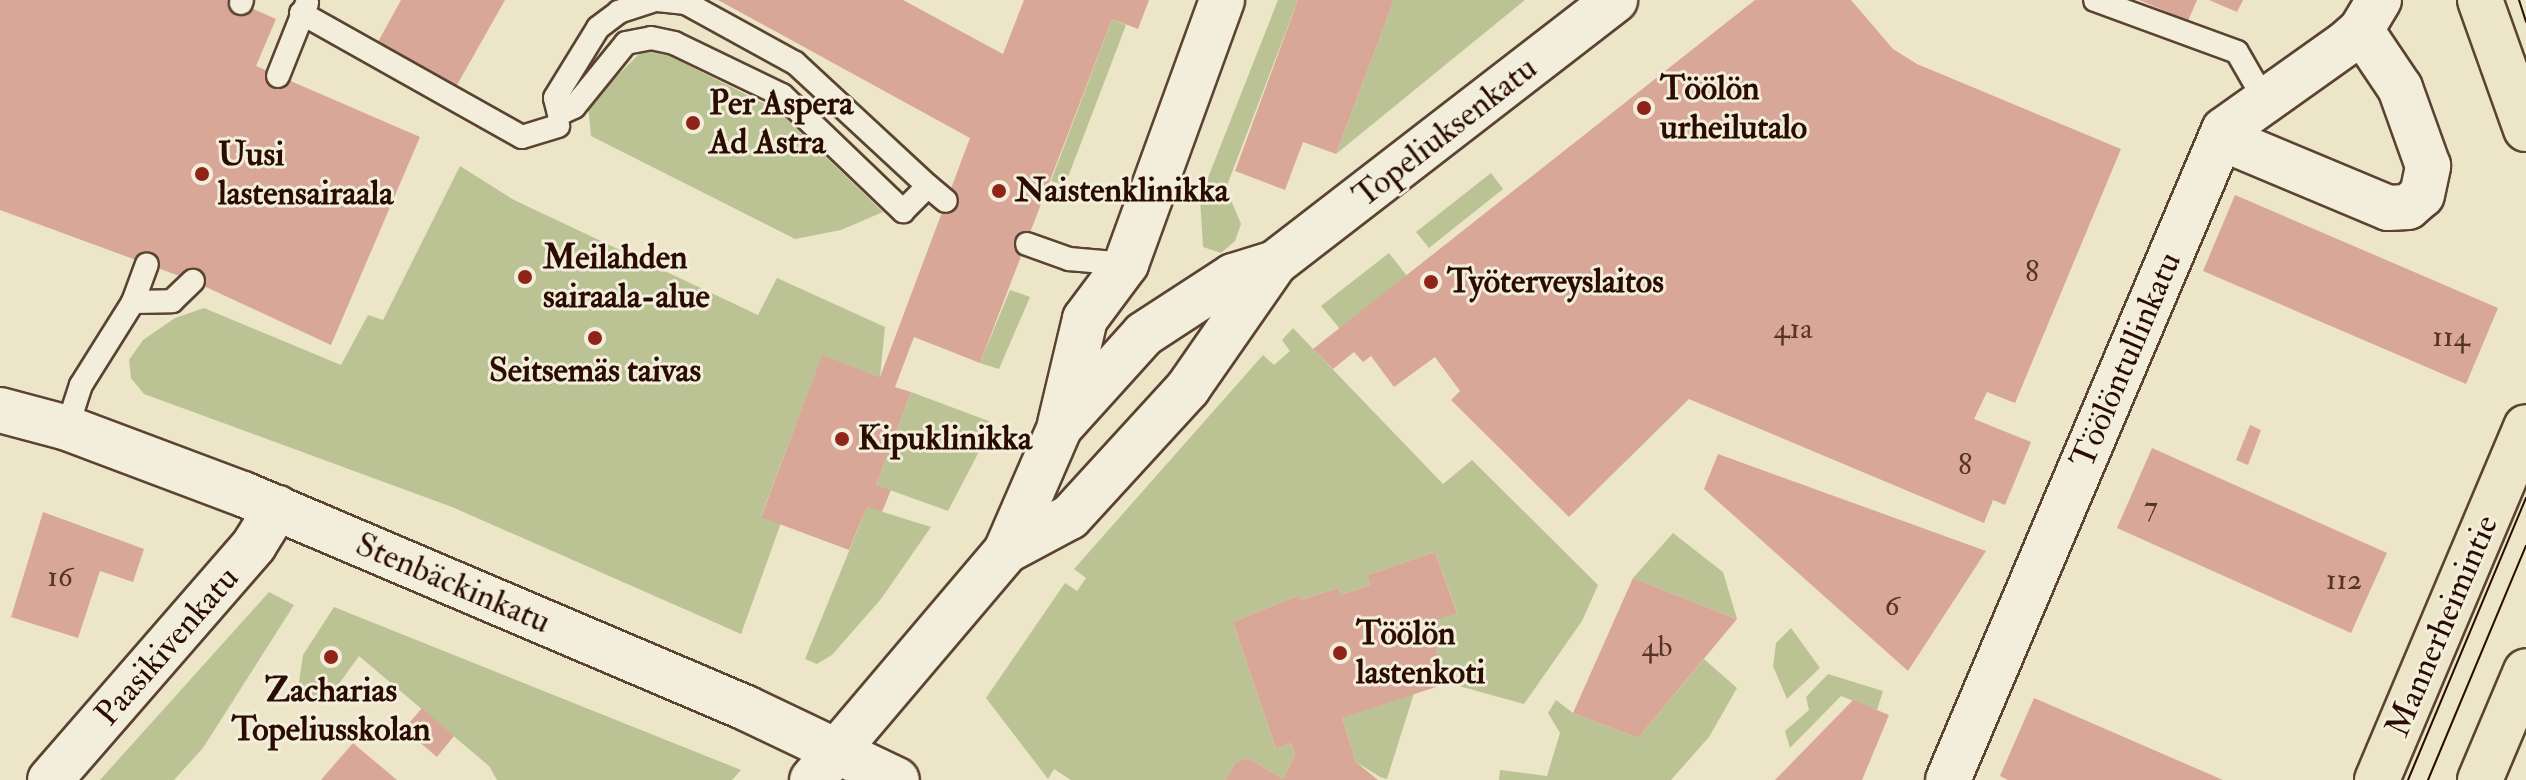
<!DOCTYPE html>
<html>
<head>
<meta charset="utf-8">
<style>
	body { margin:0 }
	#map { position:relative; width:2526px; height:780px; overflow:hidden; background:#ede5c8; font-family:"IM FELL Double Pica",serif }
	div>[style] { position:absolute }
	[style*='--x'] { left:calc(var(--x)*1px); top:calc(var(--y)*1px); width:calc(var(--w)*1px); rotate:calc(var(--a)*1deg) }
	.green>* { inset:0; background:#bbc394 }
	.building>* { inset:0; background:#d9a798 }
	.roads { filter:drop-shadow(2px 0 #5b4332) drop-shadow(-2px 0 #5b4332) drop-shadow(0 2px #5b4332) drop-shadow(0 -2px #5b4332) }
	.service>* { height:22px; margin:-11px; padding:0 11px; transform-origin:11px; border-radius:11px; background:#f3eedb }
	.minor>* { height:44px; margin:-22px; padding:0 22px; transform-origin:22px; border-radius:22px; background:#f3eedb }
	.secondary>* { height:44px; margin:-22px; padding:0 22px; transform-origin:22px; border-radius:22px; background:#f3eedb }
	.primary>* { height:44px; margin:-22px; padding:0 22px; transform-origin:22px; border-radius:22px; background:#ede5c8 }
	.tram>* { height:2px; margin:-1px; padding:0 1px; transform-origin:1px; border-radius:1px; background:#2a0d00 }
	.dots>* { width:22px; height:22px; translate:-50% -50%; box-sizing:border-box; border:4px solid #f3eedb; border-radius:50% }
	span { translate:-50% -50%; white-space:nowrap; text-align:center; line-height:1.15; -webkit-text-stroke:6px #f3eedb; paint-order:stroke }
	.number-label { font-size:30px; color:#563426 }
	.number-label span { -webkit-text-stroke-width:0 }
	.poi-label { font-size:34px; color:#2a0d00; font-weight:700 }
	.left { translate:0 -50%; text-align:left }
	.street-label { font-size:34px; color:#2a0d00 }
</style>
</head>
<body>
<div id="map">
	<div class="green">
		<div style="clip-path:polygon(1278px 0,1298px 0,1226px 188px,1241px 224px,1235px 241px,1221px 253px,1203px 247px,1200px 198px)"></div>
		<div style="clip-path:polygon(1394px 0,1525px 0,1336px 154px)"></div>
		<div style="clip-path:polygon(1112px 19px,1126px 25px,1065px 185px,1051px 181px)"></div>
		<div style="clip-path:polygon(648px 45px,777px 110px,883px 212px,841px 230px,795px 239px,591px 136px,588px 105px)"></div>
		<div style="clip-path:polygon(460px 166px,514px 200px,758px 315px,777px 278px,885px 327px,880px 377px,822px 356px,761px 516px,781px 523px,741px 634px,452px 507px,144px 394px,131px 378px,129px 360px,143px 340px,175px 318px,204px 308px,341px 365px,368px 315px,383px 320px)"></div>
		<div style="clip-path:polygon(1491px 173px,1503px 189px,1429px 248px,1416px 232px)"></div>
		<div style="clip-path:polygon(1389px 253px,1407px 276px,1340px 329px,1321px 306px)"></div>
		<div style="clip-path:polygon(1010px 290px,1030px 297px,999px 369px,980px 363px)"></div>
		<div style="clip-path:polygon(1293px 328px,1443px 484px,1472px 460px,1598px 585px,1582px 621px,1524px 704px,1448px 683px,1427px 623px,1457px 612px,1435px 552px,1367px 575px,1370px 585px,1341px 595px,1338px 588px,1301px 600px,1299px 595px,1233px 622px,1276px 749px,1291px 743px,1295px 755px,1283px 779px,1248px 758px,1236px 762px,1225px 780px,1071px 780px,1054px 769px,1048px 779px,986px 698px,1065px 583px,1077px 591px,1086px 578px,1074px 569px,1263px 355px,1274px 365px,1290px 351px,1282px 340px)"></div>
		<div style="clip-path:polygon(911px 392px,994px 423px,948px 511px,876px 485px)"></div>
		<div style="clip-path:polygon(867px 507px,931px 527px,881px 599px,832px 655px,817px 664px,805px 659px)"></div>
		<div style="clip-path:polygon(1673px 533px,1723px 572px,1737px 619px,1633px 578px)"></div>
		<div style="clip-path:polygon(269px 592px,294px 605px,203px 748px,174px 780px,100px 780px)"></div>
		<div style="clip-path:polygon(334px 607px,741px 770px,732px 780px,497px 780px,489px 766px,359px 656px,328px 699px,316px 704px,305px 698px,298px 689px,303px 655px)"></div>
		<div style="clip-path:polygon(1791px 628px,1820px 668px,1787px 699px,1773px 666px,1776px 643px)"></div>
		<div style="clip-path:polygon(1704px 659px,1737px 688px,1709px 737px,1671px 780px,1499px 780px,1500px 770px,1547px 776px,1560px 733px,1548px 713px,1556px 700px,1573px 713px,1638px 738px)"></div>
		<div style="clip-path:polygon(1828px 674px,1883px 691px,1877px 710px,1841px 696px,1790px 748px,1785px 731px,1809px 710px,1806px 697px)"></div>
		<div style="clip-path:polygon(1414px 693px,1387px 779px,1380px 777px,1356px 762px,1342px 718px)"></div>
	</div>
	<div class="building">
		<div style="clip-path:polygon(0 0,233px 0,276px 19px,256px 66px,420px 137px,331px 345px,193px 281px,0 210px)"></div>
		<div style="clip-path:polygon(401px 0,505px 0,457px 85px,378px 42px)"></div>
		<div style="clip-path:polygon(718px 0,903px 0,1003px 54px,1024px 0,1149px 0,1138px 29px,1112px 19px,980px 363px,914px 337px,895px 387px,911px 392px,876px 485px,891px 490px,882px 512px,867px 507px,849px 550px,761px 517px,822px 355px,880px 377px,970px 138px)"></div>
		<div style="clip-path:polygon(1298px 0,1394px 0,1336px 154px,1303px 142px,1285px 190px,1235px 171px)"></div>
		<div style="clip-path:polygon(1755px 0,1851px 0,1893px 49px,1917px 64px,2121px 149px,2015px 403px,1987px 392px,1974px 419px,2031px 442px,2005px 505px,1993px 500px,1984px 523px,1689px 399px,1569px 517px,1451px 400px,1460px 391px,1435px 357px,1394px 387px,1371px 356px,1363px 362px,1354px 352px,1333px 369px,1313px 349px)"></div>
		<div style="clip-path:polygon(2139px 0,2197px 0,2188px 21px)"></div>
		<div style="clip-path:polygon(2209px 0,2243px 0,2237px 12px)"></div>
		<div style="clip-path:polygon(2235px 195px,2498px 308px,2466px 384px,2203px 271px)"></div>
		<div style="clip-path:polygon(2250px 425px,2261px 430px,2248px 465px,2236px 460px)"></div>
		<div style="clip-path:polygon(2152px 448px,2387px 553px,2351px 633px,2117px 528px)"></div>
		<div style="clip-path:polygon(1718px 454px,1986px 551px,1908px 671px,1704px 489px)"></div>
		<div style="clip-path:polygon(43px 512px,144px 549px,133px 582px,100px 571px,78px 638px,11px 617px)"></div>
		<div style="clip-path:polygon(1435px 552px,1457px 613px,1427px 623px,1448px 683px,1342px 718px,1356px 762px,1378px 780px,1225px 780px,1236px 762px,1248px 758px,1283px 779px,1295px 755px,1291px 743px,1276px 749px,1233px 622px,1299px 595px,1301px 600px,1338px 588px,1341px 595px,1370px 585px,1367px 575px)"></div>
		<div style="clip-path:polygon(1633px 578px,1737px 619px,1638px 738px,1573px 713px)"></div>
		<div style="clip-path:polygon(2034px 698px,2223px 780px,2008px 780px,2000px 776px)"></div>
		<div style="clip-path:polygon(1853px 700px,1889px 715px,1862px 780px,1775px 780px)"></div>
		<div style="clip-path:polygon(422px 708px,454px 736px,437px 757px,404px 729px)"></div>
		<div style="clip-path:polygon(353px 743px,397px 780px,321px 780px)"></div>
	</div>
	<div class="roads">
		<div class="service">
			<div style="--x:2095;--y:0;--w:151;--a:20.1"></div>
			<div style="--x:2237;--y:52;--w:54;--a:60.1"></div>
			<div style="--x:241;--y:3;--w:3;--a:-72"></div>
			<div style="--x:301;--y:13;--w:253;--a:29.3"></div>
			<div style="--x:522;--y:137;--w:38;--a:-17"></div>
			<div style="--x:278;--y:76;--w:79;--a:-68.3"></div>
			<div style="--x:928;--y:186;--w:181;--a:-137.2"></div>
			<div style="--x:795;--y:63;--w:124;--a:-151.2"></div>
			<div style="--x:686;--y:3;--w:31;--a:-174"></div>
			<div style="--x:655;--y:0;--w:38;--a:162"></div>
			<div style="--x:619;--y:12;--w:26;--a:143"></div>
			<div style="--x:598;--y:28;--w:82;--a:121.6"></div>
			<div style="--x:555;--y:98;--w:16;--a:76"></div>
			<div style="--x:559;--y:114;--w:17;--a:-25"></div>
			<div style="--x:574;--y:107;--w:82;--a:-50.9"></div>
			<div style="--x:626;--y:43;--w:25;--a:-11"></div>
			<div style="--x:651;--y:38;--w:24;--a:12"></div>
			<div style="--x:674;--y:43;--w:120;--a:25.7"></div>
			<div style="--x:782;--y:95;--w:168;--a:43.8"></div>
			<div style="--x:903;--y:211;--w:35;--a:-45"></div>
			<div style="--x:928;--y:186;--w:23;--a:40"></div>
			<div style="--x:1027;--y:244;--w:45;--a:19.7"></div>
			<div style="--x:1069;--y:259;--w:57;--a:5"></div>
			<div style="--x:133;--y:302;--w:39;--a:-1"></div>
			<div style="--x:172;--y:301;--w:29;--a:-44"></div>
			<div style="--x:67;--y:428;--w:45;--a:-72"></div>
			<div style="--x:81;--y:385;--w:98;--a:-57.9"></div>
			<div style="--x:133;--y:302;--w:40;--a:-69.8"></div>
		</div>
		<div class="minor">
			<div style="--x:2221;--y:138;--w:181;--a:22.7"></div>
			<div style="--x:2388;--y:208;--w:20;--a:-3"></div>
			<div style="--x:2408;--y:207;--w:18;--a:-41"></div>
			<div style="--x:2422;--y:195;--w:30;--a:-78"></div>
			<div style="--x:2428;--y:166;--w:83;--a:-109.7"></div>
			<div style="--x:2400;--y:88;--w:70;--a:-123.9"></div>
			<div style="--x:0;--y:410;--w:69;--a:15"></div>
			<div style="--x:67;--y:428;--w:188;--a:20.6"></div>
			<div style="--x:243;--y:494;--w:547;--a:23.05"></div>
			<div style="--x:746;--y:708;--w:167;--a:25.5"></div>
			<div style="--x:50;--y:780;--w:311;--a:-49"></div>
			<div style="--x:254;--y:545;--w:44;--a:-58.1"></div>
			<div style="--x:1948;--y:780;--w:706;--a:-66.99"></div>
			<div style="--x:2224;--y:130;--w:148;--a:-35.4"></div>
			<div style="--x:2345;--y:44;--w:21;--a:-41"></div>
			<div style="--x:2361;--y:30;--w:35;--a:-59"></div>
		</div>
		<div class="secondary">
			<div style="--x:1060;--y:424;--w:108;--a:-76.6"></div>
			<div style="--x:1085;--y:319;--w:69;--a:-53.3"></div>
			<div style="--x:1126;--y:264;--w:281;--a:-70"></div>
			<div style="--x:1006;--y:551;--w:72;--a:-28"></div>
			<div style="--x:1070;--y:517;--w:175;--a:-47.5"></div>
			<div style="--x:1188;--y:388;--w:152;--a:-55.2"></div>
			<div style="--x:1275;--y:263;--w:430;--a:-37.7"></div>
			<div style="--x:812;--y:780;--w:300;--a:-49.7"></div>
			<div style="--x:1006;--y:551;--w:135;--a:-66.5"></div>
			<div style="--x:1060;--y:427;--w:125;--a:-47.9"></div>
			<div style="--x:1144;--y:334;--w:106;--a:-33.1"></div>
			<div style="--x:1233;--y:276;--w:44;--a:-17.2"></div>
		</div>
		<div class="primary">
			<div style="--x:2480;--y:0;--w:137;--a:70.4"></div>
			<div style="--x:2377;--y:780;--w:383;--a:-67.1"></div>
			<div style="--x:2480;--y:780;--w:118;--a:-67.1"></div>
		</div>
	</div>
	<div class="tram">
		<div style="--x:2519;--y:0;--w:23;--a:72"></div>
		<div style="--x:2408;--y:780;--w:306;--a:-67.3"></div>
		<div style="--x:2428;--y:780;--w:254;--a:-67.3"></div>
	</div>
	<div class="dots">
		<div style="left:1644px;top:108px;background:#8f2418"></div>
		<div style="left:693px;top:123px;background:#8f2418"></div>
		<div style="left:202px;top:174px;background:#8f2418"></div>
		<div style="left:999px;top:191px;background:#8f2418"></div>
		<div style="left:525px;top:277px;background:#8f2418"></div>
		<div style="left:1431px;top:282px;background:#8f2418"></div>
		<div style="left:595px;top:338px;background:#8f2418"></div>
		<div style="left:842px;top:439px;background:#8f2418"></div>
		<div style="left:1340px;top:653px;background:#8f2418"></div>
		<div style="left:331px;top:657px;background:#8f2418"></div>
	</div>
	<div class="number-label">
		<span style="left:2032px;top:272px">8</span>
		<span style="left:1793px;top:329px">41a</span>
		<span style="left:2451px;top:337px">114</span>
		<span style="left:1965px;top:465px">8</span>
		<span style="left:2151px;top:507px">7</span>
		<span style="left:60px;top:577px">16</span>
		<span style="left:2344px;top:580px">112</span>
		<span style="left:1892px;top:606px">6</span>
		<span style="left:1657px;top:647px">4b</span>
	</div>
	<div class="poi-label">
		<span class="left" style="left:1660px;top:108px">Töölön<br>urheilutalo</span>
		<span class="left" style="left:709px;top:123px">Per Aspera<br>Ad Astra</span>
		<span class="left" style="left:218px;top:174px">Uusi<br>lastensairaala</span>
		<span class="left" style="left:1015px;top:191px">Naistenklinikka</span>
		<span class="left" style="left:543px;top:277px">Meilahden<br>sairaala-alue</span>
		<span class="left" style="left:1447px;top:282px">Työterveyslaitos</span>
		<span style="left:595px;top:371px">Seitsemäs taivas</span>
		<span class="left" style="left:858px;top:439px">Kipuklinikka</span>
		<span class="left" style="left:1356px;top:653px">Töölön<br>lastenkoti</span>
		<span style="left:331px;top:710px">Zacharias<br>Topeliusskolan</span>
	</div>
	<div class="street-label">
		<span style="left:1445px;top:132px;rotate:-38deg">Topeliuksenkatu</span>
		<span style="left:2126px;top:360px;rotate:-67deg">Töölöntullinkatu</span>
		<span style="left:453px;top:583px;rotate:23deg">Stenbäckinkatu</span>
		<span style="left:2442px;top:626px;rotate:-67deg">Mannerheimintie</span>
		<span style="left:167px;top:646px;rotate:-49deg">Paasikivenkatu</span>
	</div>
</div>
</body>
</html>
